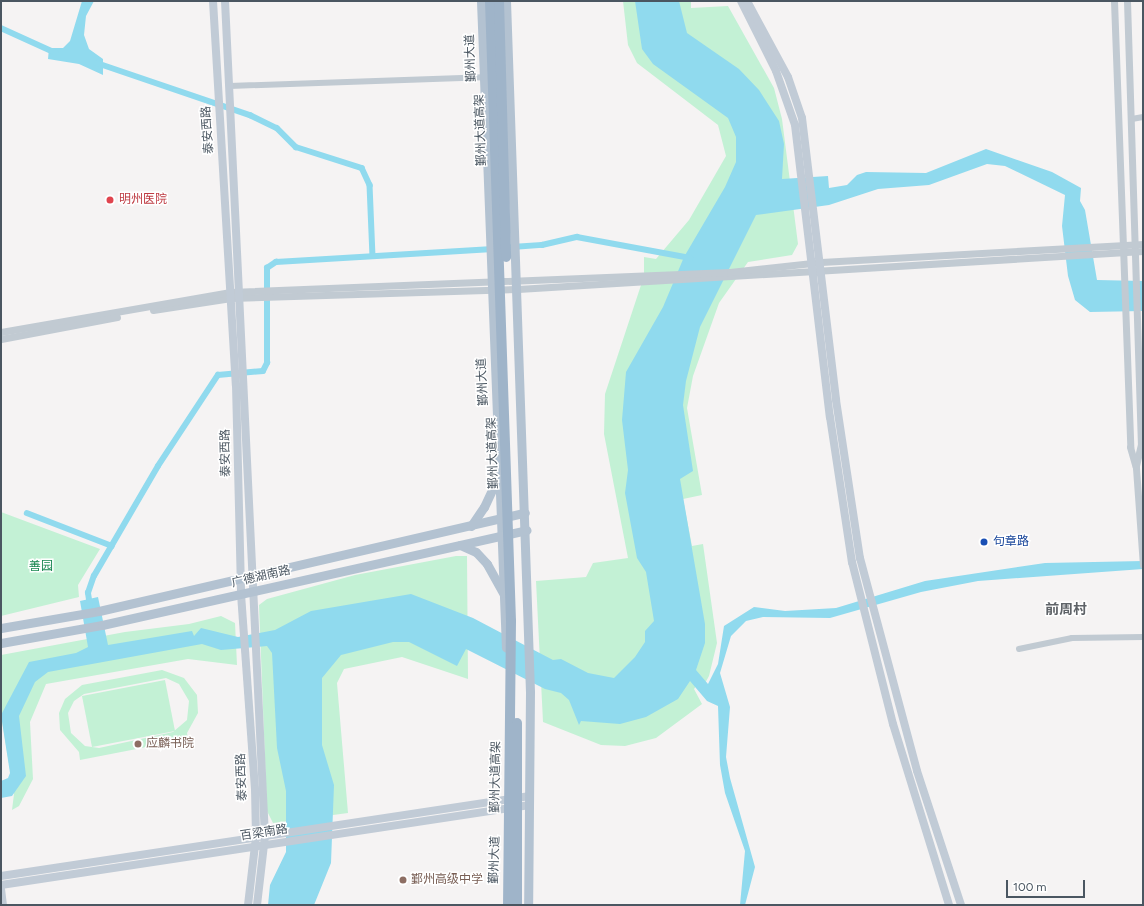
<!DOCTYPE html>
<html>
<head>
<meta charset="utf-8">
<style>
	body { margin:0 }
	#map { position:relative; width:1144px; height:906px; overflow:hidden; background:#f5f3f3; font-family:Figtree,"Noto Sans SC",sans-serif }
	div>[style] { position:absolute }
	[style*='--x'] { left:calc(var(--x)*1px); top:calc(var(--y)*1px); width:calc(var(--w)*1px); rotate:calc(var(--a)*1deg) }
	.green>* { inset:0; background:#c3f1d5 }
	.water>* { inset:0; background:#90daee }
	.canal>* { height:5.5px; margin:-2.75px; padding:0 2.75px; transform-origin:2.75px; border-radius:2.75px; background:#90daee }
	.minor>* { height:5.5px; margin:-2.75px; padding:0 2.75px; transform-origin:2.75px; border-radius:2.75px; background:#c1cad2 }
	.tertiary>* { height:7px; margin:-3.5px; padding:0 3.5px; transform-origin:3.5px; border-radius:3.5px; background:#c1cad2 }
	.secondary>* { height:8px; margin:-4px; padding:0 4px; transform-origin:4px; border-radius:4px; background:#c1cbd6 }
	.primary>* { height:9px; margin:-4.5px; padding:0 4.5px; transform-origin:4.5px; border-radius:4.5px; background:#b3c2d1 }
	.trunk>* { height:10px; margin:-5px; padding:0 5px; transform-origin:5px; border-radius:5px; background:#9fb4c9 }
	.dots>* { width:11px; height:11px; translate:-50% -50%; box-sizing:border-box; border:2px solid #fff; border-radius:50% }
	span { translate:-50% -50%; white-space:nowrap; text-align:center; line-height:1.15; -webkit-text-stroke:3px #fff; paint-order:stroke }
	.street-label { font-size:12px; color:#4a5661 }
	.health-label { font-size:12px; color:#be3a42 }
	.left { translate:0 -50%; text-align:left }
	.transit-label { font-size:12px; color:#164399 }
	.park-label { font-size:12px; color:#17864f }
	.education-label { font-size:12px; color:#785e54 }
	.quarter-label { font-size:14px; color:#5f6368; font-weight:700 }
	.frame { position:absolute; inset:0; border:2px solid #4a5661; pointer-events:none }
	.scale { position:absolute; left:1006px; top:880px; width:79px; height:18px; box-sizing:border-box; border:2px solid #4a5661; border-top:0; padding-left:5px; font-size:12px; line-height:14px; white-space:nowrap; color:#4a5661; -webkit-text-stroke:3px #fff; paint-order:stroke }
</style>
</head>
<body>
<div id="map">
	<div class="green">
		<div style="clip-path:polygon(623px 1px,691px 1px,691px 8px,728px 6px,774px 88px,782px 119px,798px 244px,792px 255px,748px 262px,719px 303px,693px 376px,687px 408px,702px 495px,683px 499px,692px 546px,703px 544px,717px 643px,709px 676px,704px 685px,700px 681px,694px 689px,702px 704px,656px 738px,625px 746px,601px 745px,543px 722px,536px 581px,586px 577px,593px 563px,628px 558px,604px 434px,605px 394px,644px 276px,644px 257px,656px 259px,689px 220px,726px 156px,718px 125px,637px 63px,628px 45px)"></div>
		<div style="clip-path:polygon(1px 512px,100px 549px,78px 585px,79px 597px,1px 616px)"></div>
		<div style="clip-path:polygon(456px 556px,467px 556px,468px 679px,402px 657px,344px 669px,337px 683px,348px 813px,273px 823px,267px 811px,259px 605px,267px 599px,355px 575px)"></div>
		<div style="clip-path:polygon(221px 616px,235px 623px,237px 665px,188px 659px,46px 684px,30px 722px,33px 779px,19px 806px,12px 810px,14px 794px,1px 715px,1px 655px,125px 632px,189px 624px)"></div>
		<div style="clip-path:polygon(evenodd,162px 670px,184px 678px,197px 695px,198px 713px,187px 733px,188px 739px,80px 760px,79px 752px,60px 730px,59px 713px,65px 699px,82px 685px,162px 670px,166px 678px,179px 684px,189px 701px,187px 720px,173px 732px,99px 748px,85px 746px,71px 733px,68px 713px,74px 701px,84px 694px,166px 678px)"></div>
		<div style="clip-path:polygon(165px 680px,175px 731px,92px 747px,82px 696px)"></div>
	</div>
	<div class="water">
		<div style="clip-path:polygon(82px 1px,94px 1px,86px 16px,84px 35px,89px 49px,103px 59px,103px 75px,79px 64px,48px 59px,49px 48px,63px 48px,70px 41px)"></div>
		<div style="clip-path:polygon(635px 1px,679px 1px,687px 33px,739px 69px,759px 90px,779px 121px,784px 144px,782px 179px,828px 176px,829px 188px,847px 185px,857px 175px,866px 172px,926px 173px,986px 149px,1052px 172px,1081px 188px,1080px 201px,1085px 210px,1097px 280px,1143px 281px,1143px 311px,1090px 312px,1075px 300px,1068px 276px,1062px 226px,1065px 195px,1005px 166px,987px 164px,929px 185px,878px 189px,829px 205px,756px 215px,700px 327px,686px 381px,683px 405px,693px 471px,680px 479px,705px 624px,705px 643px,696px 670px,708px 684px,718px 664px,724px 626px,754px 607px,785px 611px,836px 608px,925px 581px,1045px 563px,1143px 561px,1143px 569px,978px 581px,921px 592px,830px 618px,763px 617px,746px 621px,731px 636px,720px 673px,730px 707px,726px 757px,730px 778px,755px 867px,745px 905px,740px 905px,745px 851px,725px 793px,720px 765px,718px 706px,707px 701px,690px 681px,678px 699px,646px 717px,620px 724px,581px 721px,579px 725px,569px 700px,561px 693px,545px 689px,466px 649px,457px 666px,409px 642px,393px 642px,341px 655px,322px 678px,322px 745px,334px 785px,331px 863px,314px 905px,268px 905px,270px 885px,286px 852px,286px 791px,277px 748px,272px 653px,267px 646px,221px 650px,202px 644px,48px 672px,35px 682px,19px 716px,26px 776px,12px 796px,1px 798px,1px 781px,8px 778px,10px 773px,1px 715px,29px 662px,76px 653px,88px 647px,80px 601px,98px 597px,108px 645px,192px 631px,194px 636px,201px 628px,238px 637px,275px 630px,311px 611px,411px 594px,473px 618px,553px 660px,561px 659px,588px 673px,614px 678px,635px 657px,645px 642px,645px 631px,654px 621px,646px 572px,637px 558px,625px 493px,628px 470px,622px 420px,626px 372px,663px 307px,684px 257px,725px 187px,736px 162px,736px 137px,728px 118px,653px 64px,642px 49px)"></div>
	</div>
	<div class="canal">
		<div style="--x:1;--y:28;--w:60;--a:24.4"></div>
		<div style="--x:97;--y:63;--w:162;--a:18.8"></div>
		<div style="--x:250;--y:115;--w:30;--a:26"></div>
		<div style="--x:277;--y:128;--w:27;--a:45"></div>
		<div style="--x:296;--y:147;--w:69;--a:17.7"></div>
		<div style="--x:362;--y:168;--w:19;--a:65"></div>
		<div style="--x:370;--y:185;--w:71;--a:87.6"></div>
		<div style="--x:512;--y:247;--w:30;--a:-4"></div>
		<div style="--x:542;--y:245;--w:36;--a:-13"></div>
		<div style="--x:577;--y:237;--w:115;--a:10.5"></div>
		<div style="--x:27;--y:513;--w:91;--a:21.2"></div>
		<div style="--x:90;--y:606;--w:13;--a:-99"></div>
		<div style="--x:88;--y:593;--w:18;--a:-71"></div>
		<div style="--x:94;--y:576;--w:127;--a:-59.8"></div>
		<div style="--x:158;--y:466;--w:109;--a:-56.6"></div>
		<div style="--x:218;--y:375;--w:45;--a:-5.1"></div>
		<div style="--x:263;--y:371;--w:9;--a:-63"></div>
		<div style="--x:267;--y:363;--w:95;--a:-90"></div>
		<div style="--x:267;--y:268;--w:11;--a:-34"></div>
		<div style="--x:276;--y:262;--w:217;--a:-3.4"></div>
	</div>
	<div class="minor">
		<div style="--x:230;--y:86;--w:253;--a:-2"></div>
		<div style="--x:1132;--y:119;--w:11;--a:-10"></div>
		<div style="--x:1019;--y:649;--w:54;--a:-11.7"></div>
		<div style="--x:1072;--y:638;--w:71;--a:-0.8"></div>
	</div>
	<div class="tertiary">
		<div style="--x:1114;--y:1;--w:446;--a:87.9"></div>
		<div style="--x:1130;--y:447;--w:22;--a:74"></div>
		<div style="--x:1136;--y:468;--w:97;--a:85.9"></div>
		<div style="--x:1127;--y:1;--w:443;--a:88.2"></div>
		<div style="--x:1141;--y:444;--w:23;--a:103"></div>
		<div style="--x:153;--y:310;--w:79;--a:-8.7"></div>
		<div style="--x:231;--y:298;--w:287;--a:-1.8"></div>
		<div style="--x:518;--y:289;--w:626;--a:-3.48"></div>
		<div style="--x:1;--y:332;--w:233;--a:-9.9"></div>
		<div style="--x:231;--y:292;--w:499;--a:-2.3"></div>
		<div style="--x:730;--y:272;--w:92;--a:-6.3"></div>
		<div style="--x:821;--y:262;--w:323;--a:-3.2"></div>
		<div style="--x:1;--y:339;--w:118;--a:-10.7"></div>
	</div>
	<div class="secondary">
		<div style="--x:213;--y:1;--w:385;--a:86.6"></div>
		<div style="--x:236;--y:385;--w:209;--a:88.6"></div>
		<div style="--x:241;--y:594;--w:196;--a:85.9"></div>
		<div style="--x:255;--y:789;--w:48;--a:88.8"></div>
		<div style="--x:256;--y:837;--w:68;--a:96.7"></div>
		<div style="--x:225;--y:1;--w:836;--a:87.26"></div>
		<div style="--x:265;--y:836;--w:69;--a:96.6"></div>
		<div style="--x:741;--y:1;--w:78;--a:63.4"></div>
		<div style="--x:776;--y:71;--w:57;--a:70.6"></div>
		<div style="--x:795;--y:125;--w:294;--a:83.2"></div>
		<div style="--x:830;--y:417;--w:147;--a:81.4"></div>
		<div style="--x:852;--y:562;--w:167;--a:75.8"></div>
		<div style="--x:893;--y:724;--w:189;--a:72.8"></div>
		<div style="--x:747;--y:1;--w:86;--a:61.7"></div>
		<div style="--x:788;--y:77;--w:43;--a:71.1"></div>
		<div style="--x:802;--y:118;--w:284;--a:83.1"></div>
		<div style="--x:836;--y:400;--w:160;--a:81.4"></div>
		<div style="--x:860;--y:558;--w:220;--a:75"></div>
		<div style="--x:917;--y:771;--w:141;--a:71.8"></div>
		<div style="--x:1;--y:876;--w:535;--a:-8.6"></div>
		<div style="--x:1;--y:885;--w:535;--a:-8.6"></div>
		<div style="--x:1;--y:889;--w:16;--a:83"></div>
	</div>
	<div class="primary">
		<div style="--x:481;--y:1;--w:647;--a:87.79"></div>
		<div style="--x:506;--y:1;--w:691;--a:88.01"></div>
		<div style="--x:530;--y:692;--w:213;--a:90.5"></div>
		<div style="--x:471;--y:526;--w:23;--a:-56"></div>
		<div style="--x:484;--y:507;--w:33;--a:-65"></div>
		<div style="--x:460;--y:545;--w:17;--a:24"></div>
		<div style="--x:476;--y:552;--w:16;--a:47"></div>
		<div style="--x:487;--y:564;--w:33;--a:61"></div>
		<div style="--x:1;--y:628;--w:99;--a:-9.8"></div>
		<div style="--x:99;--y:611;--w:437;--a:-13"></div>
		<div style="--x:1;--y:643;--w:103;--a:-10.1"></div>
		<div style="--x:102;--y:625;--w:435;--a:-12.6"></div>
	</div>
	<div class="trunk">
		<div style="--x:490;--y:1;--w:620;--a:88.06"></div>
		<div style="--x:511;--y:621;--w:284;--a:90.6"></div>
		<div style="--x:499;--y:1;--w:256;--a:88.4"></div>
		<div style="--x:517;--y:723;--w:182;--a:90"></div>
	</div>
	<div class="dots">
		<div style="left:110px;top:200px;background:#e0444e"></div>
		<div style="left:984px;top:542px;background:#1a4fb4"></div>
		<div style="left:138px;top:744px;background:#8d6e63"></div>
		<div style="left:403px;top:880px;background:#8d6e63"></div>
	</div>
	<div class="street-label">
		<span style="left:471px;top:58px;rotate:-92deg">鄞州大道</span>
		<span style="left:208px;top:130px;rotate:-94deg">泰安西路</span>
		<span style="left:481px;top:130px;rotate:-92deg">鄞州大道高架</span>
		<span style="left:483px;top:382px;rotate:-93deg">鄞州大道</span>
		<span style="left:226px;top:453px;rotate:-91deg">泰安西路</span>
		<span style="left:493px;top:453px;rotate:-92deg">鄞州大道高架</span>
		<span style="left:261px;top:577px;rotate:-13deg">广德湖南路</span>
		<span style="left:242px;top:777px;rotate:-92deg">泰安西路</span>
		<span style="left:496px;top:777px;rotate:-89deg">鄞州大道高架</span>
		<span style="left:264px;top:833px;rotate:-9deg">百梁南路</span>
		<span style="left:495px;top:860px;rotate:-88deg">鄞州大道</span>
	</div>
	<div class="health-label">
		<span class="left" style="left:119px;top:200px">明州医院</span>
	</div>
	<div class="transit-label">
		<span class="left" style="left:993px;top:542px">句章路</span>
	</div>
	<div class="park-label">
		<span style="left:41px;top:567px">善园</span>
	</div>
	<div class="education-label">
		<span class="left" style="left:146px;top:744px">应麟书院</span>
		<span class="left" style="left:411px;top:880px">鄞州高级中学</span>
	</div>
	<div class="quarter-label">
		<span style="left:1066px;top:610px">前周村</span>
	</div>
	<div class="frame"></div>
	<div class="scale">100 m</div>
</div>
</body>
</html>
